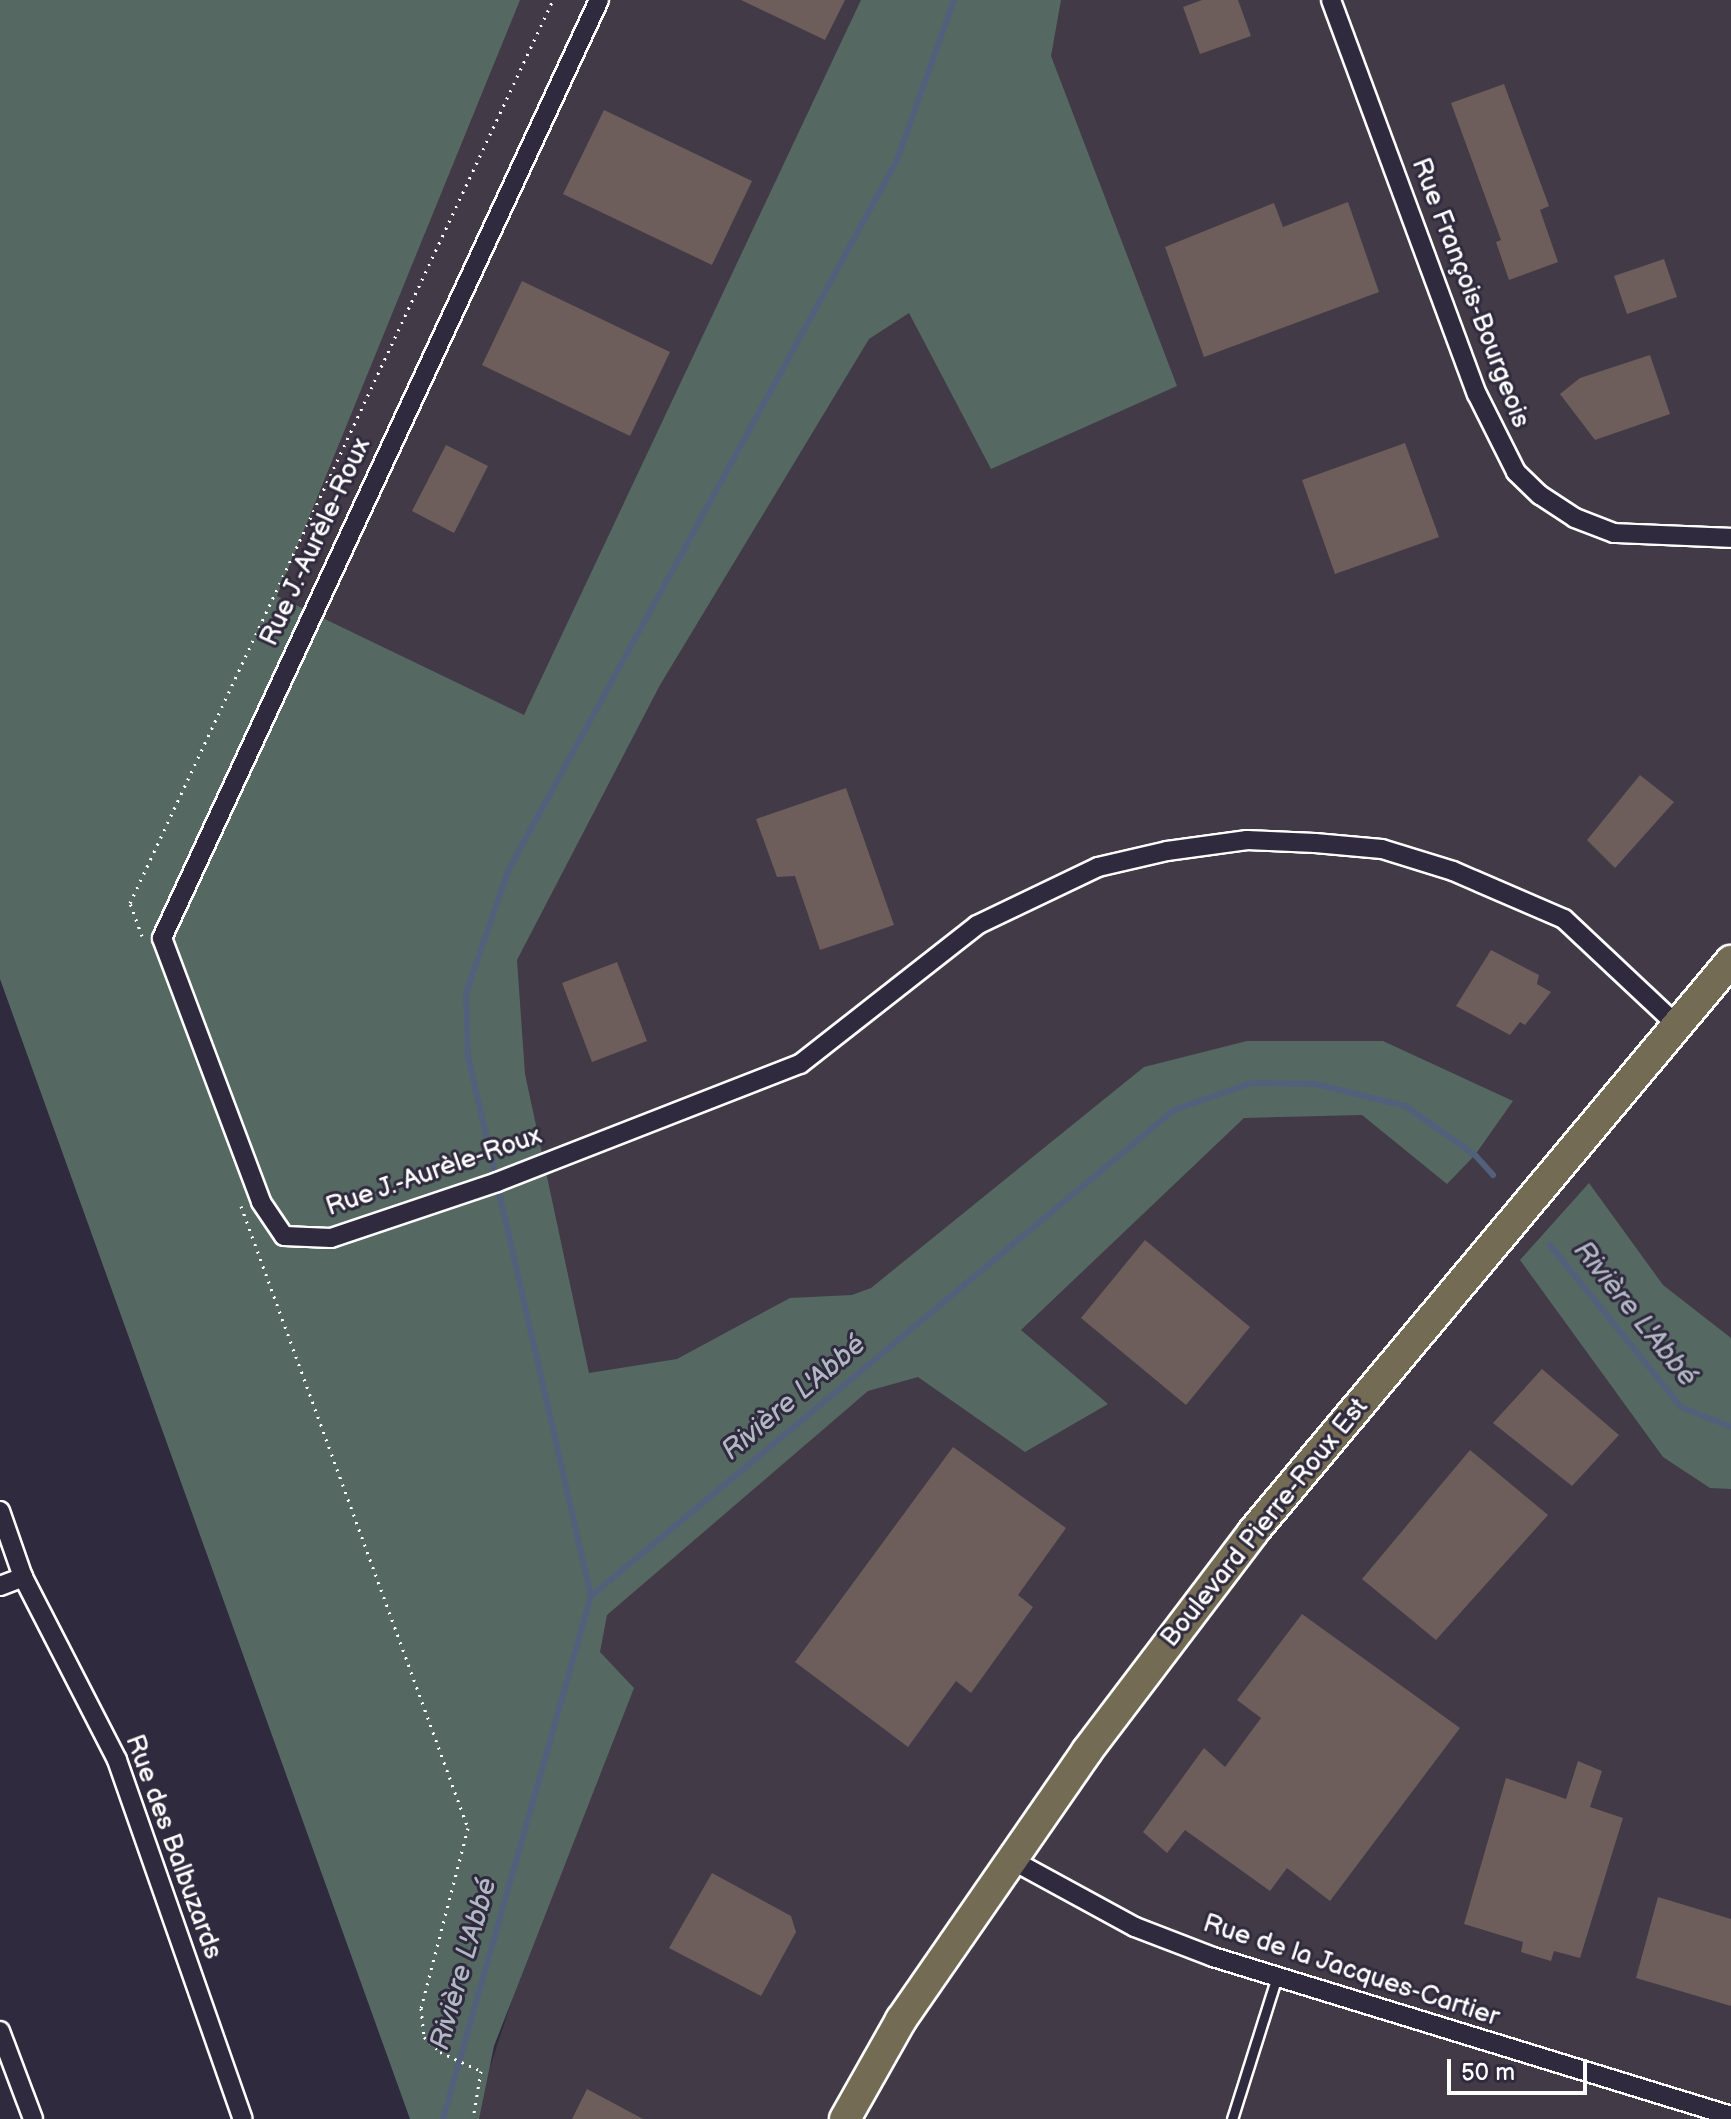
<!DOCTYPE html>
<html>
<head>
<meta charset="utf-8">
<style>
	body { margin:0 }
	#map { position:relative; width:1731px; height:2119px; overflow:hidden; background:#2f2a3d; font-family:"Balsamiq Sans",sans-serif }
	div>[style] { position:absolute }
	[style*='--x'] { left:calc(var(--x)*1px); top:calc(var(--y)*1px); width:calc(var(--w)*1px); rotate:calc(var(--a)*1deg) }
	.built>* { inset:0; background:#423a46 }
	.green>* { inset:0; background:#556962 }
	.stream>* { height:6px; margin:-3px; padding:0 3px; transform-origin:3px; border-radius:3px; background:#53607c }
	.building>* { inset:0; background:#6d5e5b }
	.path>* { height:3px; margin-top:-1.5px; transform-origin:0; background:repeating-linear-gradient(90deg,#fff 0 2px,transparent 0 8px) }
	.roads { filter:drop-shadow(2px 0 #fff) drop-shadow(-2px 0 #fff) drop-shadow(0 2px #fff) drop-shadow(0 -2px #fff) }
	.lane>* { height:9px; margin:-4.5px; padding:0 4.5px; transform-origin:4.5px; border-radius:4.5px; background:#2f2a3d }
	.street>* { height:18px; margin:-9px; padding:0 9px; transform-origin:9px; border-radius:9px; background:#2f2a3d }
	.primary>* { height:30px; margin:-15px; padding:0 15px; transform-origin:15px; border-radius:15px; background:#746b55 }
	span { translate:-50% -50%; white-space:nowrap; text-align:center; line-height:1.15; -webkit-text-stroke:6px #2f2a3d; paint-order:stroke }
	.street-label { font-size:26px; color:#fff }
	.water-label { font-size:28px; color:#b2b7c4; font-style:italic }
	.scale { position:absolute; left:1447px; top:2059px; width:140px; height:36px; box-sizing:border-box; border:4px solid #fff; border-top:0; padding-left:10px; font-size:24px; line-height:28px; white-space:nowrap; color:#fff; -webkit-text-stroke:6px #2f2a3d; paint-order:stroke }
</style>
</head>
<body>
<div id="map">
	<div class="built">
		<div style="clip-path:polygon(0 0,1731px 0,1731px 2119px,473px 2119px,512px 2000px)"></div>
	</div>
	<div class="green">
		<div style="clip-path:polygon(0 0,520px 0,277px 596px,524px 715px,861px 0,1061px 0,1051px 56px,1177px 386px,991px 469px,909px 313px,869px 339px,660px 685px,517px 960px,525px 1074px,589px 1373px,677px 1359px,790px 1298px,852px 1295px,871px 1288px,1144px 1067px,1247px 1041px,1383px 1041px,1513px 1101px,1475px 1155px,1447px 1184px,1362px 1115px,1244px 1118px,1021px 1330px,1108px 1404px,1025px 1452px,918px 1377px,868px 1391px,607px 1615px,600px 1652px,634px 1688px,494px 2046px,479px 2119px,410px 2119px,0 979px)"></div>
		<div style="clip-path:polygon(1589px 1183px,1663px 1285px,1731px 1338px,1731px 1489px,1710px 1488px,1663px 1457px,1520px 1260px)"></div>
	</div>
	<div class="stream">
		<div style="--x:1550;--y:1245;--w:208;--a:51"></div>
		<div style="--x:1681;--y:1407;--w:54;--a:21.8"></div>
		<div style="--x:591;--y:1596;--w:554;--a:-102.83"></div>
		<div style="--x:468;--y:1056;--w:63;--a:-91.8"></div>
		<div style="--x:466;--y:993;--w:131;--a:-70.9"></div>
		<div style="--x:509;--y:869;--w:808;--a:-61.31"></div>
		<div style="--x:897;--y:160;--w:170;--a:-70.4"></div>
		<div style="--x:443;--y:2119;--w:544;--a:-74.2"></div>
		<div style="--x:591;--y:1596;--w:759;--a:-39.82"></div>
		<div style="--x:1174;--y:1110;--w:82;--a:-19.3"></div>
		<div style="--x:1251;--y:1083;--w:64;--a:0.9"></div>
		<div style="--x:1315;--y:1084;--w:93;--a:13.7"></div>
		<div style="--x:1405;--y:1106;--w:85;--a:35"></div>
		<div style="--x:1475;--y:1155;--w:27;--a:48"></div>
	</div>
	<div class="building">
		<div style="clip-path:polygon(741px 0,845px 0,825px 40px)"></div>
		<div style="clip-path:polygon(1202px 0,1238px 0,1251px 36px,1200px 54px,1183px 7px)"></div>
		<div style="clip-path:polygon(1504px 84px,1549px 206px,1540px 210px,1558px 262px,1509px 280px,1496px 242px,1501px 240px,1451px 103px)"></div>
		<div style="clip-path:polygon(604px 110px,752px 181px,712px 265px,563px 194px)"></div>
		<div style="clip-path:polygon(1348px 202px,1379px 292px,1204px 357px,1165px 247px,1274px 203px,1283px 227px)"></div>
		<div style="clip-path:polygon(1664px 259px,1677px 297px,1627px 314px,1614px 276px)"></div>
		<div style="clip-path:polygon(522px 281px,670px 352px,630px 436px,482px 365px)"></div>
		<div style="clip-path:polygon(1650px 355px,1670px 414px,1595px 440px,1560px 394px,1580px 378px)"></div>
		<div style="clip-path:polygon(1405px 443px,1439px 537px,1335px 574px,1302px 480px)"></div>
		<div style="clip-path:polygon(446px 445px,488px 466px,454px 533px,412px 511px)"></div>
		<div style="clip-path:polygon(1640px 775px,1674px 802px,1615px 868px,1587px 840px)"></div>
		<div style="clip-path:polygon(846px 788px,894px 925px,820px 950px,795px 876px,777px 877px,756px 819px)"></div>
		<div style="clip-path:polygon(1491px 950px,1539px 975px,1537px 984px,1551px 992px,1525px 1025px,1520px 1022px,1510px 1035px,1456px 1006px)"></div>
		<div style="clip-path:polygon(617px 962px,647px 1041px,592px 1062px,562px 983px)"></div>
		<div style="clip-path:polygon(1145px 1240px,1250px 1327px,1186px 1405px,1081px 1318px)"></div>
		<div style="clip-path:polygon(1542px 1369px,1619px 1435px,1572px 1486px,1493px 1423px)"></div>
		<div style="clip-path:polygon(953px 1447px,1066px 1528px,1018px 1595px,1033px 1607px,971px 1693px,956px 1681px,908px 1747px,795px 1662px)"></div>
		<div style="clip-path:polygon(1470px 1450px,1548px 1515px,1436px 1640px,1362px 1579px)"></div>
		<div style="clip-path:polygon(1302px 1614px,1460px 1728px,1330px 1901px,1287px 1868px,1270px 1891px,1185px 1830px,1167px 1853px,1143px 1832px,1204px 1748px,1225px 1767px,1261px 1718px,1237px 1700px)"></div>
		<div style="clip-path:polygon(1578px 1761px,1602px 1771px,1590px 1807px,1623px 1818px,1580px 1958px,1554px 1951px,1551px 1961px,1521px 1952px,1523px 1942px,1464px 1924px,1506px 1778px,1566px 1799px)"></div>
		<div style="clip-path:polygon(712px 1873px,791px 1916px,796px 1932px,761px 1996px,669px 1948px)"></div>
		<div style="clip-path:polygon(1658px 1897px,1731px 1919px,1731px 2006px,1636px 1978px)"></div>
		<div style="clip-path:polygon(587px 2089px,643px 2119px,572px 2119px)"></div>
	</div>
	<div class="path">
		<div style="--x:142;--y:936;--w:35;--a:-110"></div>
		<div style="--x:130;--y:903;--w:997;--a:-64.9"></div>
		<div style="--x:241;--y:1206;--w:662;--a:69.95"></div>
		<div style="--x:468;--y:1828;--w:186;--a:104.6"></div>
		<div style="--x:421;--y:2008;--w:29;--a:84"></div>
		<div style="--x:424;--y:2037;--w:22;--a:43"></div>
		<div style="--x:440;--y:2052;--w:45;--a:24.9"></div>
		<div style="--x:481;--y:2071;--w:49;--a:99.5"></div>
	</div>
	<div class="roads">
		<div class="lane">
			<div style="--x:1232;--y:2119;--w:150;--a:-72.5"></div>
		</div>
		<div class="street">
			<div style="--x:599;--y:0;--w:1035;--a:114.98"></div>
			<div style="--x:162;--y:938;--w:282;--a:69.4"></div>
			<div style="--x:261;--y:1202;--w:41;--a:55.9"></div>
			<div style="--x:284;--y:1236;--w:47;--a:2.4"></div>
			<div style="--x:331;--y:1238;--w:175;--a:-18.6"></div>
			<div style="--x:497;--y:1182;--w:325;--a:-21.3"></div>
			<div style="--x:800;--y:1064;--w:225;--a:-38.1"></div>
			<div style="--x:977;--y:925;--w:134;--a:-25.6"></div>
			<div style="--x:1098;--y:867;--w:71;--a:-13.1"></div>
			<div style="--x:1167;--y:851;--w:81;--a:-7.8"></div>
			<div style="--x:1247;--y:840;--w:68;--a:2.5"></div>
			<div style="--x:1315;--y:843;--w:67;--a:5.1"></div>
			<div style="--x:1382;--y:849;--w:74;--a:17.2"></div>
			<div style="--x:1453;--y:871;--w:121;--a:23.4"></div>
			<div style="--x:1564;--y:919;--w:155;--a:43.2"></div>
			<div style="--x:1331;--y:0;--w:420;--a:69.7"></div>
			<div style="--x:1477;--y:394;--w:87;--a:63.4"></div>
			<div style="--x:1516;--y:472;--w:33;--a:44"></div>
			<div style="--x:1540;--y:495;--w:42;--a:33.3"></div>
			<div style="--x:1575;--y:518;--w:42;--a:21"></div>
			<div style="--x:1614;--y:533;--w:117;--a:2.4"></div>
			<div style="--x:0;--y:1511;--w:70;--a:70.8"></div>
			<div style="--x:23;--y:1577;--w:206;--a:62.8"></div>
			<div style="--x:117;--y:1760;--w:380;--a:70.7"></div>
			<div style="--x:0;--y:1586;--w:25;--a:-21"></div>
			<div style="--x:1012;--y:1860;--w:140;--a:28.6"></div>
			<div style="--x:1135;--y:1927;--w:84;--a:21"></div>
			<div style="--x:1213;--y:1957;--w:542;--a:17.06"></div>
			<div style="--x:0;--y:2031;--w:94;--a:69.4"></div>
		</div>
		<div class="primary">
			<div style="--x:845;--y:2119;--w:114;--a:-60.5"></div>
			<div style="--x:901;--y:2020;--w:327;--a:-55.3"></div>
			<div style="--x:1087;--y:1751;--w:275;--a:-52.8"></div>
			<div style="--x:1253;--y:1532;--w:745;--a:-50.07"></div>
		</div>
	</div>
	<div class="street-label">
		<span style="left:1470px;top:293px;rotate:69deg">Rue François-Bourgeois</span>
		<span style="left:316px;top:542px;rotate:-65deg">Rue J.-Aurèle-Roux</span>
		<span style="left:434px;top:1172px;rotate:-19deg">Rue J.-Aurèle-Roux</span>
		<span style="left:1265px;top:1523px;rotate:-51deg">Boulevard Pierre-Roux Est</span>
		<span style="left:173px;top:1847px;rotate:70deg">Rue des Balbuzards</span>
		<span style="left:1351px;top:1971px;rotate:18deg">Rue de la Jacques-Cartier</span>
	</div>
	<div class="water-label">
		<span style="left:1635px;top:1314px;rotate:51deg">Rivière L'Abbé</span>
		<span style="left:794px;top:1398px;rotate:-40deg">Rivière L'Abbé</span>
		<span style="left:464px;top:1964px;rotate:-74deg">Rivière L'Abbé</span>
	</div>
	<div class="scale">50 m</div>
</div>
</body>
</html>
